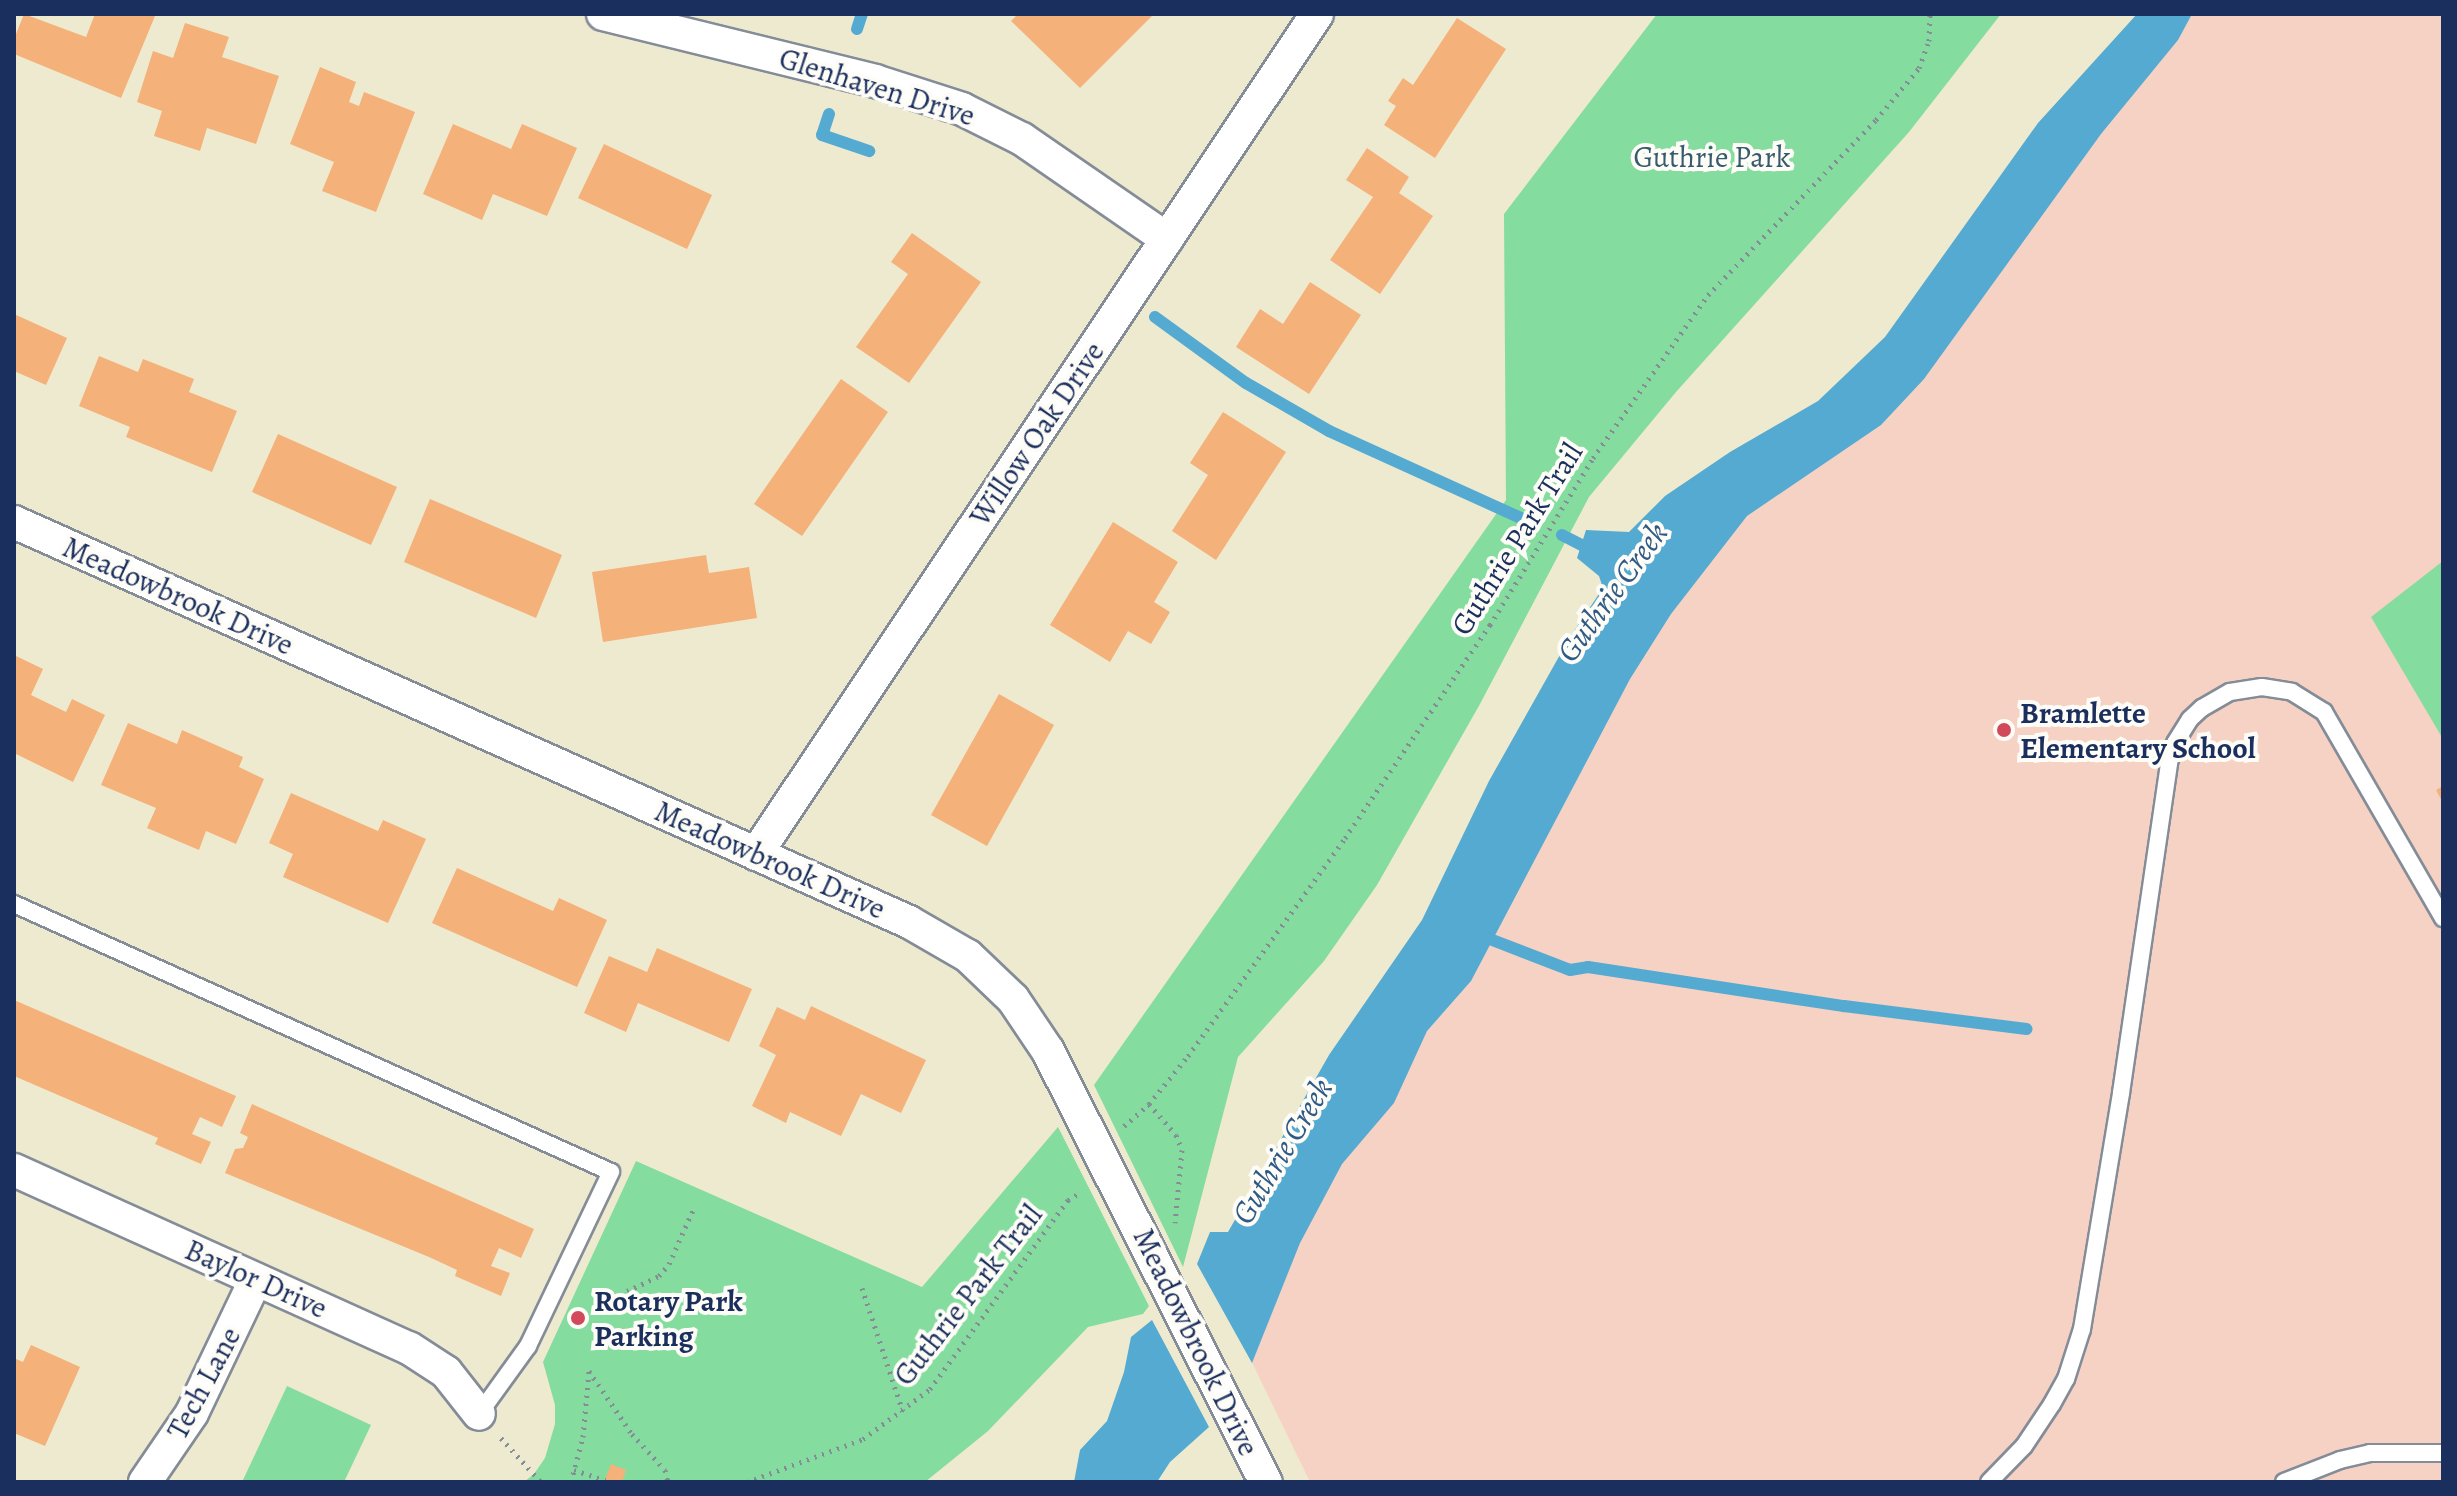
<!DOCTYPE html>
<html>
<head>
<meta charset="utf-8">
<style>
	body { margin:0 }
	#map { position:relative; width:2457px; height:1496px; overflow:hidden; background:#eeead0; font-family:Alegreya,serif }
	div>[style] { position:absolute }
	[style*='--x'] { left:calc(var(--x)*1px); top:calc(var(--y)*1px); width:calc(var(--w)*1px); rotate:calc(var(--a)*1deg) }
	.built>* { inset:0; background:#f6d2c4 }
	.green>* { inset:0; background:#85dc9f }
	.water>* { inset:0; background:#55aad1 }
	.stream>* { height:12px; margin:-6px; padding:0 6px; transform-origin:6px; border-radius:6px; background:#55aad1 }
	.building>* { inset:0; background:#f4b17a }
	.path>* { height:5px; margin-top:-2.5px; transform-origin:0; background:repeating-linear-gradient(90deg,#848c97 0 2px,transparent 0 8px) }
	.roads { filter:drop-shadow(2px 0 #848c97) drop-shadow(-2px 0 #848c97) drop-shadow(0 2px #848c97) drop-shadow(0 -2px #848c97) }
	.service>* { height:16px; margin:-8px; padding:0 8px; transform-origin:8px; border-radius:8px; background:#fff }
	.minor>* { height:32px; margin:-16px; padding:0 16px; transform-origin:16px; border-radius:16px; background:#fff }
	.dots>* { width:22px; height:22px; translate:-50% -50%; box-sizing:border-box; border:4px solid #fdfcf7; border-radius:50% }
	span { translate:-50% -50%; white-space:nowrap; text-align:center; line-height:1.15; -webkit-text-stroke:8px #fdfcf7; paint-order:stroke }
	.street-label { font-size:30px; color:#1b2f5e }
	.park-label { font-size:30px; color:#365a6e }
	.poi-label { font-size:30px; color:#1b2f5e; font-weight:700 }
	.left { translate:0 -50%; text-align:left }
	.water-label { font-size:32px; color:#2f5a86; font-style:italic }
	.frame { position:absolute; inset:0; border:16px solid #1b2f5e; pointer-events:none }
</style>
</head>
<body>
<div id="map">
	<div class="built">
		<div style="clip-path:polygon(2189px 14px,2443px 14px,2443px 1482px,1310px 1482px,1229px 1315px,1686px 541px,1857px 429px)"></div>
	</div>
	<div class="green">
		<div style="clip-path:polygon(1657px 14px,2001px 14px,1909px 132px,1676px 392px,1589px 497px,1480px 704px,1377px 885px,1324px 961px,1238px 1057px,1183px 1267px,1094px 1085px,1506px 500px,1504px 214px)"></div>
		<div style="clip-path:polygon(2443px 561px,2443px 739px,2371px 617px)"></div>
		<div style="clip-path:polygon(1058px 1127px,1149px 1306px,1143px 1314px,1088px 1327px,988px 1431px,925px 1482px,524px 1482px,534px 1474px,545px 1458px,555px 1424px,555px 1405px,543px 1362px,636px 1161px,922px 1287px)"></div>
		<div style="clip-path:polygon(287px 1386px,371px 1425px,344px 1482px,242px 1482px)"></div>
	</div>
	<div class="water">
		<div style="clip-path:polygon(2137px 14px,2192px 14px,2178px 40px,2101px 134px,1924px 379px,1881px 425px,1747px 516px,1671px 614px,1630px 679px,1471px 981px,1427px 1031px,1394px 1103px,1342px 1164px,1300px 1243px,1252px 1363px,1197px 1264px,1210px 1232px,1228px 1232px,1329px 1055px,1422px 920px,1489px 781px,1570px 637px,1603px 588px,1599px 576px,1577px 558px,1586px 530px,1629px 532px,1665px 496px,1730px 452px,1818px 401px,1885px 337px,2038px 123px)"></div>
		<div style="clip-path:polygon(1152px 1320px,1209px 1427px,1170px 1462px,1157px 1482px,1074px 1482px,1080px 1450px,1107px 1421px,1124px 1372px,1131px 1337px)"></div>
	</div>
	<div class="stream">
		<div style="--x:857;--y:29;--w:16;--a:-72"></div>
		<div style="--x:829;--y:114;--w:22;--a:108"></div>
		<div style="--x:822;--y:135;--w:50;--a:18.8"></div>
		<div style="--x:1155;--y:317;--w:112;--a:36"></div>
		<div style="--x:1246;--y:383;--w:96;--a:30"></div>
		<div style="--x:1329;--y:431;--w:221;--a:24.4"></div>
		<div style="--x:1562;--y:535;--w:37;--a:27"></div>
		<div style="--x:1482;--y:936;--w:94;--a:21.1"></div>
		<div style="--x:1570;--y:970;--w:18;--a:-9"></div>
		<div style="--x:1588;--y:967;--w:259;--a:8.7"></div>
		<div style="--x:1844;--y:1006;--w:184;--a:7.2"></div>
	</div>
	<div class="building">
		<div style="clip-path:polygon(24px 14px,86px 37px,95px 14px,155px 16px,121px 98px,14px 54px,14px 39px)"></div>
		<div style="clip-path:polygon(1018px 14px,1154px 14px,1080px 88px,1011px 21px)"></div>
		<div style="clip-path:polygon(1457px 18px,1506px 49px,1435px 158px,1384px 125px,1396px 106px,1388px 101px,1403px 78px,1413px 85px)"></div>
		<div style="clip-path:polygon(185px 23px,229px 37px,222px 57px,279px 76px,256px 144px,207px 128px,200px 151px,154px 136px,162px 111px,137px 102px,153px 51px,173px 58px)"></div>
		<div style="clip-path:polygon(320px 67px,356px 82px,349px 102px,359px 106px,364px 92px,415px 112px,376px 212px,322px 191px,334px 162px,290px 144px)"></div>
		<div style="clip-path:polygon(453px 124px,511px 149px,522px 124px,577px 148px,547px 216px,493px 194px,482px 220px,423px 194px)"></div>
		<div style="clip-path:polygon(604px 144px,712px 195px,687px 249px,578px 198px)"></div>
		<div style="clip-path:polygon(1367px 148px,1409px 177px,1399px 193px,1433px 216px,1380px 294px,1330px 260px,1373px 197px,1346px 180px)"></div>
		<div style="clip-path:polygon(912px 233px,981px 282px,909px 383px,856px 347px,908px 274px,891px 262px)"></div>
		<div style="clip-path:polygon(1310px 282px,1361px 315px,1309px 394px,1236px 347px,1260px 309px,1283px 324px)"></div>
		<div style="clip-path:polygon(14px 314px,67px 338px,46px 385px,14px 371px)"></div>
		<div style="clip-path:polygon(99px 356px,138px 372px,143px 359px,194px 379px,189px 392px,237px 411px,212px 472px,126px 437px,130px 427px,79px 406px)"></div>
		<div style="clip-path:polygon(841px 379px,888px 412px,802px 536px,754px 504px)"></div>
		<div style="clip-path:polygon(1223px 412px,1286px 452px,1216px 560px,1172px 531px,1208px 475px,1190px 463px)"></div>
		<div style="clip-path:polygon(278px 434px,397px 487px,371px 545px,252px 492px)"></div>
		<div style="clip-path:polygon(430px 499px,562px 555px,536px 618px,404px 562px)"></div>
		<div style="clip-path:polygon(1113px 522px,1178px 562px,1154px 602px,1170px 612px,1151px 644px,1128px 631px,1110px 662px,1050px 625px)"></div>
		<div style="clip-path:polygon(706px 555px,709px 573px,749px 567px,757px 618px,603px 642px,592px 572px)"></div>
		<div style="clip-path:polygon(14px 655px,43px 669px,31px 695px,66px 712px,72px 699px,105px 715px,73px 782px,14px 753px)"></div>
		<div style="clip-path:polygon(999px 694px,1054px 725px,987px 846px,931px 815px)"></div>
		<div style="clip-path:polygon(128px 723px,177px 744px,182px 730px,243px 757px,239px 767px,264px 779px,236px 844px,206px 831px,199px 850px,147px 828px,156px 808px,101px 785px)"></div>
		<div style="clip-path:polygon(2443px 786px,2443px 803px,2436px 790px)"></div>
		<div style="clip-path:polygon(291px 793px,378px 831px,383px 820px,426px 839px,388px 923px,283px 877px,293px 854px,269px 843px)"></div>
		<div style="clip-path:polygon(457px 868px,553px 911px,559px 898px,607px 920px,577px 987px,432px 923px)"></div>
		<div style="clip-path:polygon(657px 948px,752px 989px,729px 1042px,638px 1003px,626px 1032px,584px 1013px,609px 956px,647px 972px)"></div>
		<div style="clip-path:polygon(14px 1000px,236px 1096px,222px 1127px,200px 1117px,192px 1134px,211px 1142px,201px 1164px,155px 1144px,158px 1138px,14px 1076px)"></div>
		<div style="clip-path:polygon(811px 1006px,926px 1060px,901px 1113px,861px 1094px,841px 1136px,790px 1112px,786px 1123px,752px 1106px,776px 1055px,759px 1046px,777px 1007px,805px 1020px)"></div>
		<div style="clip-path:polygon(252px 1104px,534px 1229px,521px 1258px,499px 1248px,491px 1266px,510px 1273px,501px 1296px,455px 1276px,457px 1270px,429px 1257px,225px 1173px,235px 1149px,243px 1148px,248px 1137px,240px 1133px)"></div>
		<div style="clip-path:polygon(31px 1345px,80px 1367px,45px 1446px,14px 1433px,14px 1358px,23px 1362px)"></div>
		<div style="clip-path:polygon(611px 1464px,626px 1470px,622px 1482px,604px 1482px)"></div>
	</div>
	<div class="path">
		<div style="--x:1149;--y:1104;--w:41;--a:48.9"></div>
		<div style="--x:1176;--y:1135;--w:16;--a:68"></div>
		<div style="--x:1182;--y:1150;--w:73;--a:95.5"></div>
		<div style="--x:1124;--y:1126;--w:33;--a:-41"></div>
		<div style="--x:1149;--y:1104;--w:62;--a:-50.9"></div>
		<div style="--x:1188;--y:1056;--w:269;--a:-54.2"></div>
		<div style="--x:1345;--y:838;--w:258;--a:-55.8"></div>
		<div style="--x:1490;--y:625;--w:196;--a:-58.3"></div>
		<div style="--x:1593;--y:458;--w:199;--a:-54.8"></div>
		<div style="--x:1708;--y:295;--w:243;--a:-46.2"></div>
		<div style="--x:1876;--y:120;--w:67;--a:-50.4"></div>
		<div style="--x:1919;--y:68;--w:29;--a:-70"></div>
		<div style="--x:1929;--y:41;--w:27;--a:-88"></div>
		<div style="--x:862;--y:1288;--w:131;--a:71.7"></div>
		<div style="--x:627;--y:1291;--w:35;--a:-25"></div>
		<div style="--x:659;--y:1276;--w:16;--a:-50"></div>
		<div style="--x:669;--y:1264;--w:59;--a:-66"></div>
		<div style="--x:501;--y:1438;--w:59;--a:47.7"></div>
		<div style="--x:574;--y:1470;--w:33;--a:18"></div>
		<div style="--x:571;--y:1482;--w:47;--a:-75.1"></div>
		<div style="--x:583;--y:1437;--w:66;--a:-84.8"></div>
		<div style="--x:589;--y:1371;--w:76;--a:55.7"></div>
		<div style="--x:632;--y:1434;--w:49;--a:47.5"></div>
		<div style="--x:665;--y:1470;--w:12;--a:76"></div>
		<div style="--x:747;--y:1482;--w:124;--a:-20.3"></div>
		<div style="--x:863;--y:1439;--w:84;--a:-36.7"></div>
		<div style="--x:930;--y:1389;--w:234;--a:-53.9"></div>
		<div style="--x:1068;--y:1200;--w:13;--a:-32"></div>
	</div>
	<div class="roads">
		<div class="service">
			<div style="--x:14;--y:904;--w:654;--a:24.18"></div>
			<div style="--x:611;--y:1172;--w:193;--a:115.5"></div>
			<div style="--x:528;--y:1346;--w:84;--a:125.8"></div>
			<div style="--x:1989;--y:1482;--w:50;--a:-45.8"></div>
			<div style="--x:2024;--y:1446;--w:50;--a:-56.3"></div>
			<div style="--x:2052;--y:1404;--w:29;--a:-61"></div>
			<div style="--x:2066;--y:1379;--w:52;--a:-72.3"></div>
			<div style="--x:2082;--y:1329;--w:239;--a:-80.6"></div>
			<div style="--x:2121;--y:1093;--w:333;--a:-81.7"></div>
			<div style="--x:2169;--y:763;--w:21;--a:-73"></div>
			<div style="--x:2175;--y:743;--w:28;--a:-58"></div>
			<div style="--x:2190;--y:719;--w:16;--a:-43"></div>
			<div style="--x:2202;--y:708;--w:32;--a:-30"></div>
			<div style="--x:2230;--y:692;--w:32;--a:-9"></div>
			<div style="--x:2262;--y:687;--w:30;--a:9"></div>
			<div style="--x:2292;--y:692;--w:38;--a:32"></div>
			<div style="--x:2324;--y:712;--w:238;--a:60"></div>
			<div style="--x:2284;--y:1482;--w:60;--a:-21.4"></div>
			<div style="--x:2340;--y:1460;--w:31;--a:-13"></div>
			<div style="--x:2370;--y:1453;--w:73;--a:0"></div>
		</div>
		<div class="minor">
			<div style="--x:603;--y:14;--w:280;--a:13.8"></div>
			<div style="--x:875;--y:81;--w:91;--a:17.8"></div>
			<div style="--x:962;--y:109;--w:67;--a:26.6"></div>
			<div style="--x:1022;--y:139;--w:176;--a:34.6"></div>
			<div style="--x:14;--y:522;--w:980;--a:24.08"></div>
			<div style="--x:909;--y:922;--w:68;--a:30"></div>
			<div style="--x:968;--y:956;--w:62;--a:43.7"></div>
			<div style="--x:1013;--y:999;--w:63;--a:56.1"></div>
			<div style="--x:1048;--y:1051;--w:483;--a:63.2"></div>
			<div style="--x:756;--y:854;--w:1010;--a:-56.26"></div>
			<div style="--x:14;--y:1170;--w:433;--a:24.3"></div>
			<div style="--x:409;--y:1348;--w:44;--a:33"></div>
			<div style="--x:446;--y:1372;--w:53;--a:51.8"></div>
			<div style="--x:145;--y:1482;--w:83;--a:-55.7"></div>
			<div style="--x:192;--y:1413;--w:148;--a:-64.5"></div>
		</div>
	</div>
	<div class="dots">
		<div style="left:2004px;top:730px;background:#d1495b"></div>
		<div style="left:578px;top:1318px;background:#d1495b"></div>
	</div>
	<div class="street-label">
		<span style="left:877px;top:87px;rotate:17deg">Glenhaven Drive</span>
		<span style="left:1037px;top:434px;rotate:-56deg">Willow Oak Drive</span>
		<span style="left:1517px;top:539px;rotate:-58deg">Guthrie Park Trail</span>
		<span style="left:178px;top:596px;rotate:24deg">Meadowbrook Drive</span>
		<span style="left:770px;top:860px;rotate:24deg">Meadowbrook Drive</span>
		<span style="left:256px;top:1279px;rotate:24deg">Baylor Drive</span>
		<span style="left:968px;top:1295px;rotate:-52deg">Guthrie Park Trail</span>
		<span style="left:1196px;top:1342px;rotate:64deg">Meadowbrook Drive</span>
		<span style="left:204px;top:1383px;rotate:-62deg">Tech Lane</span>
	</div>
	<div class="park-label">
		<span style="left:1712px;top:157px">Guthrie Park</span>
	</div>
	<div class="poi-label">
		<span class="left" style="left:2020px;top:730px">Bramlette<br>Elementary School</span>
		<span class="left" style="left:594px;top:1318px">Rotary Park<br>Parking</span>
	</div>
	<div class="water-label">
		<span style="left:1612px;top:592px;rotate:-54deg">Guthrie Creek</span>
		<span style="left:1282px;top:1151px;rotate:-59deg">Guthrie Creek</span>
	</div>
	<div class="frame"></div>
</div>
</body>
</html>
